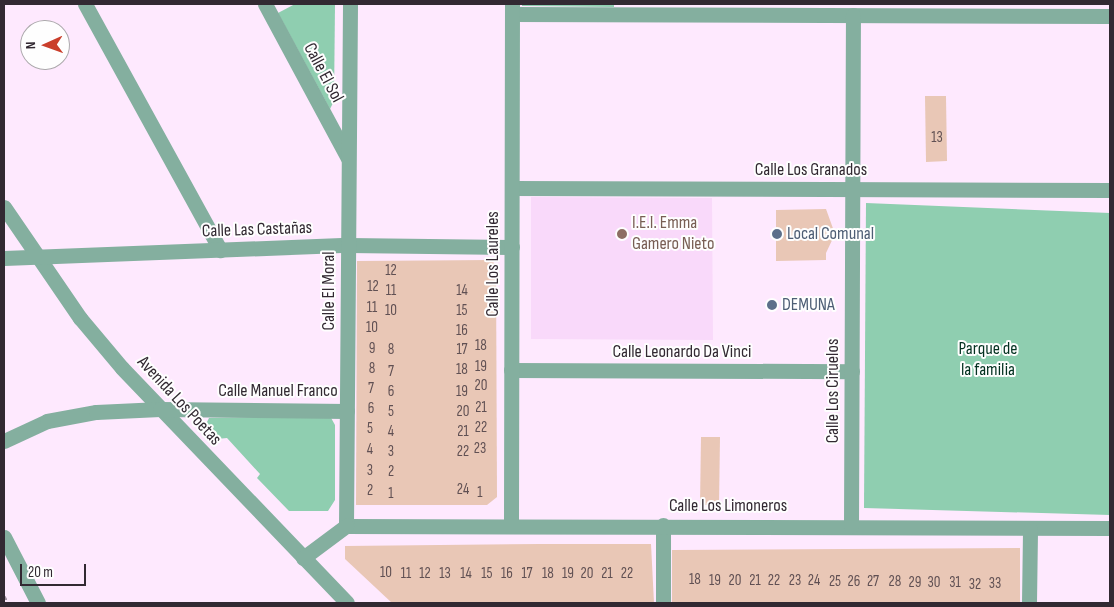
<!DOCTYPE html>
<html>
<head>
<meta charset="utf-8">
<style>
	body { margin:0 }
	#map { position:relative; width:1114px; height:607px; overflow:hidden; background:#fee9fe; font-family:"Sofia Sans Condensed",sans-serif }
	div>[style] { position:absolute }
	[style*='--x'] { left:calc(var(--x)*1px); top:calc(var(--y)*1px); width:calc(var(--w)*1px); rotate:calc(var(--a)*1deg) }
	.built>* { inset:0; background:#f9d9fa }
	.green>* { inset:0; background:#8fceb0 }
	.building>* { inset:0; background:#e9c7b6 }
	.path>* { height:3px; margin-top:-1.5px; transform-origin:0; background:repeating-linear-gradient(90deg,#a192a1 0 4px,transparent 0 8px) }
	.minor>* { height:15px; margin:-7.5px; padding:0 7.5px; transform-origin:7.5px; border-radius:7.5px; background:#84af9f }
	.dots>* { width:14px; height:14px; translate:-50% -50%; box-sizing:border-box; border:2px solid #fefefe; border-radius:50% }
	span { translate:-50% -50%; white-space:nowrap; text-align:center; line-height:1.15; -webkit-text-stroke:4px #fefefe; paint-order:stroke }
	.number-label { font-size:15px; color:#605053 }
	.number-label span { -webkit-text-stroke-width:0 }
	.street-label { font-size:18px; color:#322932 }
	.education-label { font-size:18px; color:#785e54 }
	.left { translate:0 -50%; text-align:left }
	.service-label { font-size:18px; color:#4e5e75 }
	.park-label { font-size:18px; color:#043221 }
	.frame { position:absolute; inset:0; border:5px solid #322932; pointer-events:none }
	.north { position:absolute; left:20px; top:20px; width:50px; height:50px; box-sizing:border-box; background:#fefefe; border:1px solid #aca9ac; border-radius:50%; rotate:268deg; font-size:14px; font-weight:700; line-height:20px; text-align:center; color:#322932 }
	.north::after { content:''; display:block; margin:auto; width:18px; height:22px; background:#ca3e2b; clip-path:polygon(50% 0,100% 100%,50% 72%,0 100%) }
	.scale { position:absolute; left:20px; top:564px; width:66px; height:22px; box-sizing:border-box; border:2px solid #322932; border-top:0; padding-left:6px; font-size:15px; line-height:18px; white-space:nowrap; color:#322932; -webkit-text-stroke:4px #fefefe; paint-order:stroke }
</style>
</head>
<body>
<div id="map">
	<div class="built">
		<div style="clip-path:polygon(531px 197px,712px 198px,713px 340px,531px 339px)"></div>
	</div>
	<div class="green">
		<div style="clip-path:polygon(295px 4px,335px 4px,334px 101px,330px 109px,278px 13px)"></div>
		<div style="clip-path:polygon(522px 4px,614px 4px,614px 7px,522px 6px)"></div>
		<div style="clip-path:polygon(866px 203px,1110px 213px,1110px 515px,864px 508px)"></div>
		<div style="clip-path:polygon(330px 416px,335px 425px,335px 500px,328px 511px,289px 511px,257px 478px,260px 474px,227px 438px,217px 439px,205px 426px,209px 418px)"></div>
	</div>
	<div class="building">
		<div style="clip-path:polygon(925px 96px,946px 96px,947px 161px,926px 162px)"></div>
		<div style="clip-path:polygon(826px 209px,835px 234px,826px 253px,826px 260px,776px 261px,776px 210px)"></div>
		<div style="clip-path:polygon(492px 260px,496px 266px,497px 497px,487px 505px,356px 505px,357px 261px)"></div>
		<div style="clip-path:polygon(701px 437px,720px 437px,719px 505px,700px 505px)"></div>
		<div style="clip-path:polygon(540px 544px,651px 544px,654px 603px,392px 603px,345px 559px,345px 546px)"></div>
		<div style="clip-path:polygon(1020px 548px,1020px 603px,672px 603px,672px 550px)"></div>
	</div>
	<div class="path">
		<div style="--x:4;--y:596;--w:8;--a:60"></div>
	</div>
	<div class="minor">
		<div style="--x:85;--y:4;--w:281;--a:61.2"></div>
		<div style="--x:265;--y:4;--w:175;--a:61.7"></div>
		<div style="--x:512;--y:14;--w:598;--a:0.19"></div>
		<div style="--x:512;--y:188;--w:598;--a:0.19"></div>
		<div style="--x:4;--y:207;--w:135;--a:55.6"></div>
		<div style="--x:80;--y:318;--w:65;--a:50"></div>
		<div style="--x:122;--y:368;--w:325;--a:46.2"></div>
		<div style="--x:4;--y:258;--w:344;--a:-2.2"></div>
		<div style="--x:348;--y:245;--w:164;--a:0.7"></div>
		<div style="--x:511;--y:370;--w:341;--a:0.2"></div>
		<div style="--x:4;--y:441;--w:47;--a:-24.9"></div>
		<div style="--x:47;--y:421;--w:50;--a:-10.4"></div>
		<div style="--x:96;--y:412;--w:64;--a:-2.7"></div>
		<div style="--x:160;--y:409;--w:187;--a:0.6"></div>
		<div style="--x:511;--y:524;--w:519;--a:-89.89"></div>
		<div style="--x:663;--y:525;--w:78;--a:90"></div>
		<div style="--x:346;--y:526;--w:764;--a:0.15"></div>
		<div style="--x:346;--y:526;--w:522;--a:-89.56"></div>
		<div style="--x:851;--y:526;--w:511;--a:-89.78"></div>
		<div style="--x:4;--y:537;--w:74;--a:62.7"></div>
		<div style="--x:303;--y:558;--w:54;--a:-36.7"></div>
		<div style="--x:1029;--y:603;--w:73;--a:-89.2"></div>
	</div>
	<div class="dots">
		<div style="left:622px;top:234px;background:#8d6e63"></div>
		<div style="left:777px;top:234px;background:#5c6f8a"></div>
		<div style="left:772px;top:305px;background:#5c6f8a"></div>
	</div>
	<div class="number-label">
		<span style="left:937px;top:138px">13</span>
		<span style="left:391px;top:271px">12</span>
		<span style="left:373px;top:287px">12</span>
		<span style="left:391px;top:291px">11</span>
		<span style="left:462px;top:291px">14</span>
		<span style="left:372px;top:308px">11</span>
		<span style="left:391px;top:311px">10</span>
		<span style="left:462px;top:311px">15</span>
		<span style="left:372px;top:328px">10</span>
		<span style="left:462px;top:331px">16</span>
		<span style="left:481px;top:346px">18</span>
		<span style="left:372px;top:349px">9</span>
		<span style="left:391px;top:350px">8</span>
		<span style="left:462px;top:350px">17</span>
		<span style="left:481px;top:367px">19</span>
		<span style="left:372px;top:369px">8</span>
		<span style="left:462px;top:370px">18</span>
		<span style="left:391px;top:372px">7</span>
		<span style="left:481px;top:386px">20</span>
		<span style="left:371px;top:389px">7</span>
		<span style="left:391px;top:392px">6</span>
		<span style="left:462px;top:392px">19</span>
		<span style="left:481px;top:408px">21</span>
		<span style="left:371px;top:409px">6</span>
		<span style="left:391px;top:412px">5</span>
		<span style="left:463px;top:412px">20</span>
		<span style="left:481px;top:428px">22</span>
		<span style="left:370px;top:429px">5</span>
		<span style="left:391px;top:432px">4</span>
		<span style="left:463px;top:432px">21</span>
		<span style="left:480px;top:449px">23</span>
		<span style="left:370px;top:450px">4</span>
		<span style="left:391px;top:452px">3</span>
		<span style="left:463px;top:452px">22</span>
		<span style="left:370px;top:471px">3</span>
		<span style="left:391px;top:472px">2</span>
		<span style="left:463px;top:490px">24</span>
		<span style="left:370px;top:491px">2</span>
		<span style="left:480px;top:493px">1</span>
		<span style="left:391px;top:494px">1</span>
		<span style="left:386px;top:573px">10</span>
		<span style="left:406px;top:574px">11</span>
		<span style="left:425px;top:574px">12</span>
		<span style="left:445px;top:574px">13</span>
		<span style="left:466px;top:574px">14</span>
		<span style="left:487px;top:574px">15</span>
		<span style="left:507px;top:574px">16</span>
		<span style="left:527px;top:574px">17</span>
		<span style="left:548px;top:574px">18</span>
		<span style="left:568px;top:574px">19</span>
		<span style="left:587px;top:574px">20</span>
		<span style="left:607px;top:574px">21</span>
		<span style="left:627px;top:574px">22</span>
		<span style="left:695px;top:580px">18</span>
		<span style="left:715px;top:581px">19</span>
		<span style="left:735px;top:581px">20</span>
		<span style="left:755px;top:581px">21</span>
		<span style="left:774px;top:581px">22</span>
		<span style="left:795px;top:581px">23</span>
		<span style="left:814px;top:581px">24</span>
		<span style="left:835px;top:582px">25</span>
		<span style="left:854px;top:582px">26</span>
		<span style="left:873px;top:582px">27</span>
		<span style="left:895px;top:582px">28</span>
		<span style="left:915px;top:583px">29</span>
		<span style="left:934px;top:583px">30</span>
		<span style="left:955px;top:583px">31</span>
		<span style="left:995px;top:584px">33</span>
		<span style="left:975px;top:585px">32</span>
	</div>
	<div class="street-label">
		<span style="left:323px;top:73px;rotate:62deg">Calle El Sol</span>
		<span style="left:811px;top:170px">Calle Los Granados</span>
		<span style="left:257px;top:230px;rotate:-2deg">Calle Las Castañas</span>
		<span style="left:493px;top:264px;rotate:-90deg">Calle Los Laureles</span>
		<span style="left:329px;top:291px;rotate:-90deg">Calle El Moral</span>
		<span style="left:682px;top:352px">Calle Leonardo Da Vinci</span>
		<span style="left:278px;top:391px">Calle Manuel Franco</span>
		<span style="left:833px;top:391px;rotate:-90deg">Calle Los Ciruelos</span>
		<span style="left:179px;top:401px;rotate:47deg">Avenida Los Poetas</span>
		<span style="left:728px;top:506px">Calle Los Limoneros</span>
	</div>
	<div class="education-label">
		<span class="left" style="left:632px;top:234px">I.E.I. Emma<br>Gamero Nieto</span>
	</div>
	<div class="service-label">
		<span class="left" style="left:787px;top:234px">Local Comunal</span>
		<span class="left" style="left:782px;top:305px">DEMUNA</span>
	</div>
	<div class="park-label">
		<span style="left:988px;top:360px">Parque de<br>la familia</span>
	</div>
	<div class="frame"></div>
	<div class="north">N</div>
	<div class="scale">20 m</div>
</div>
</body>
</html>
